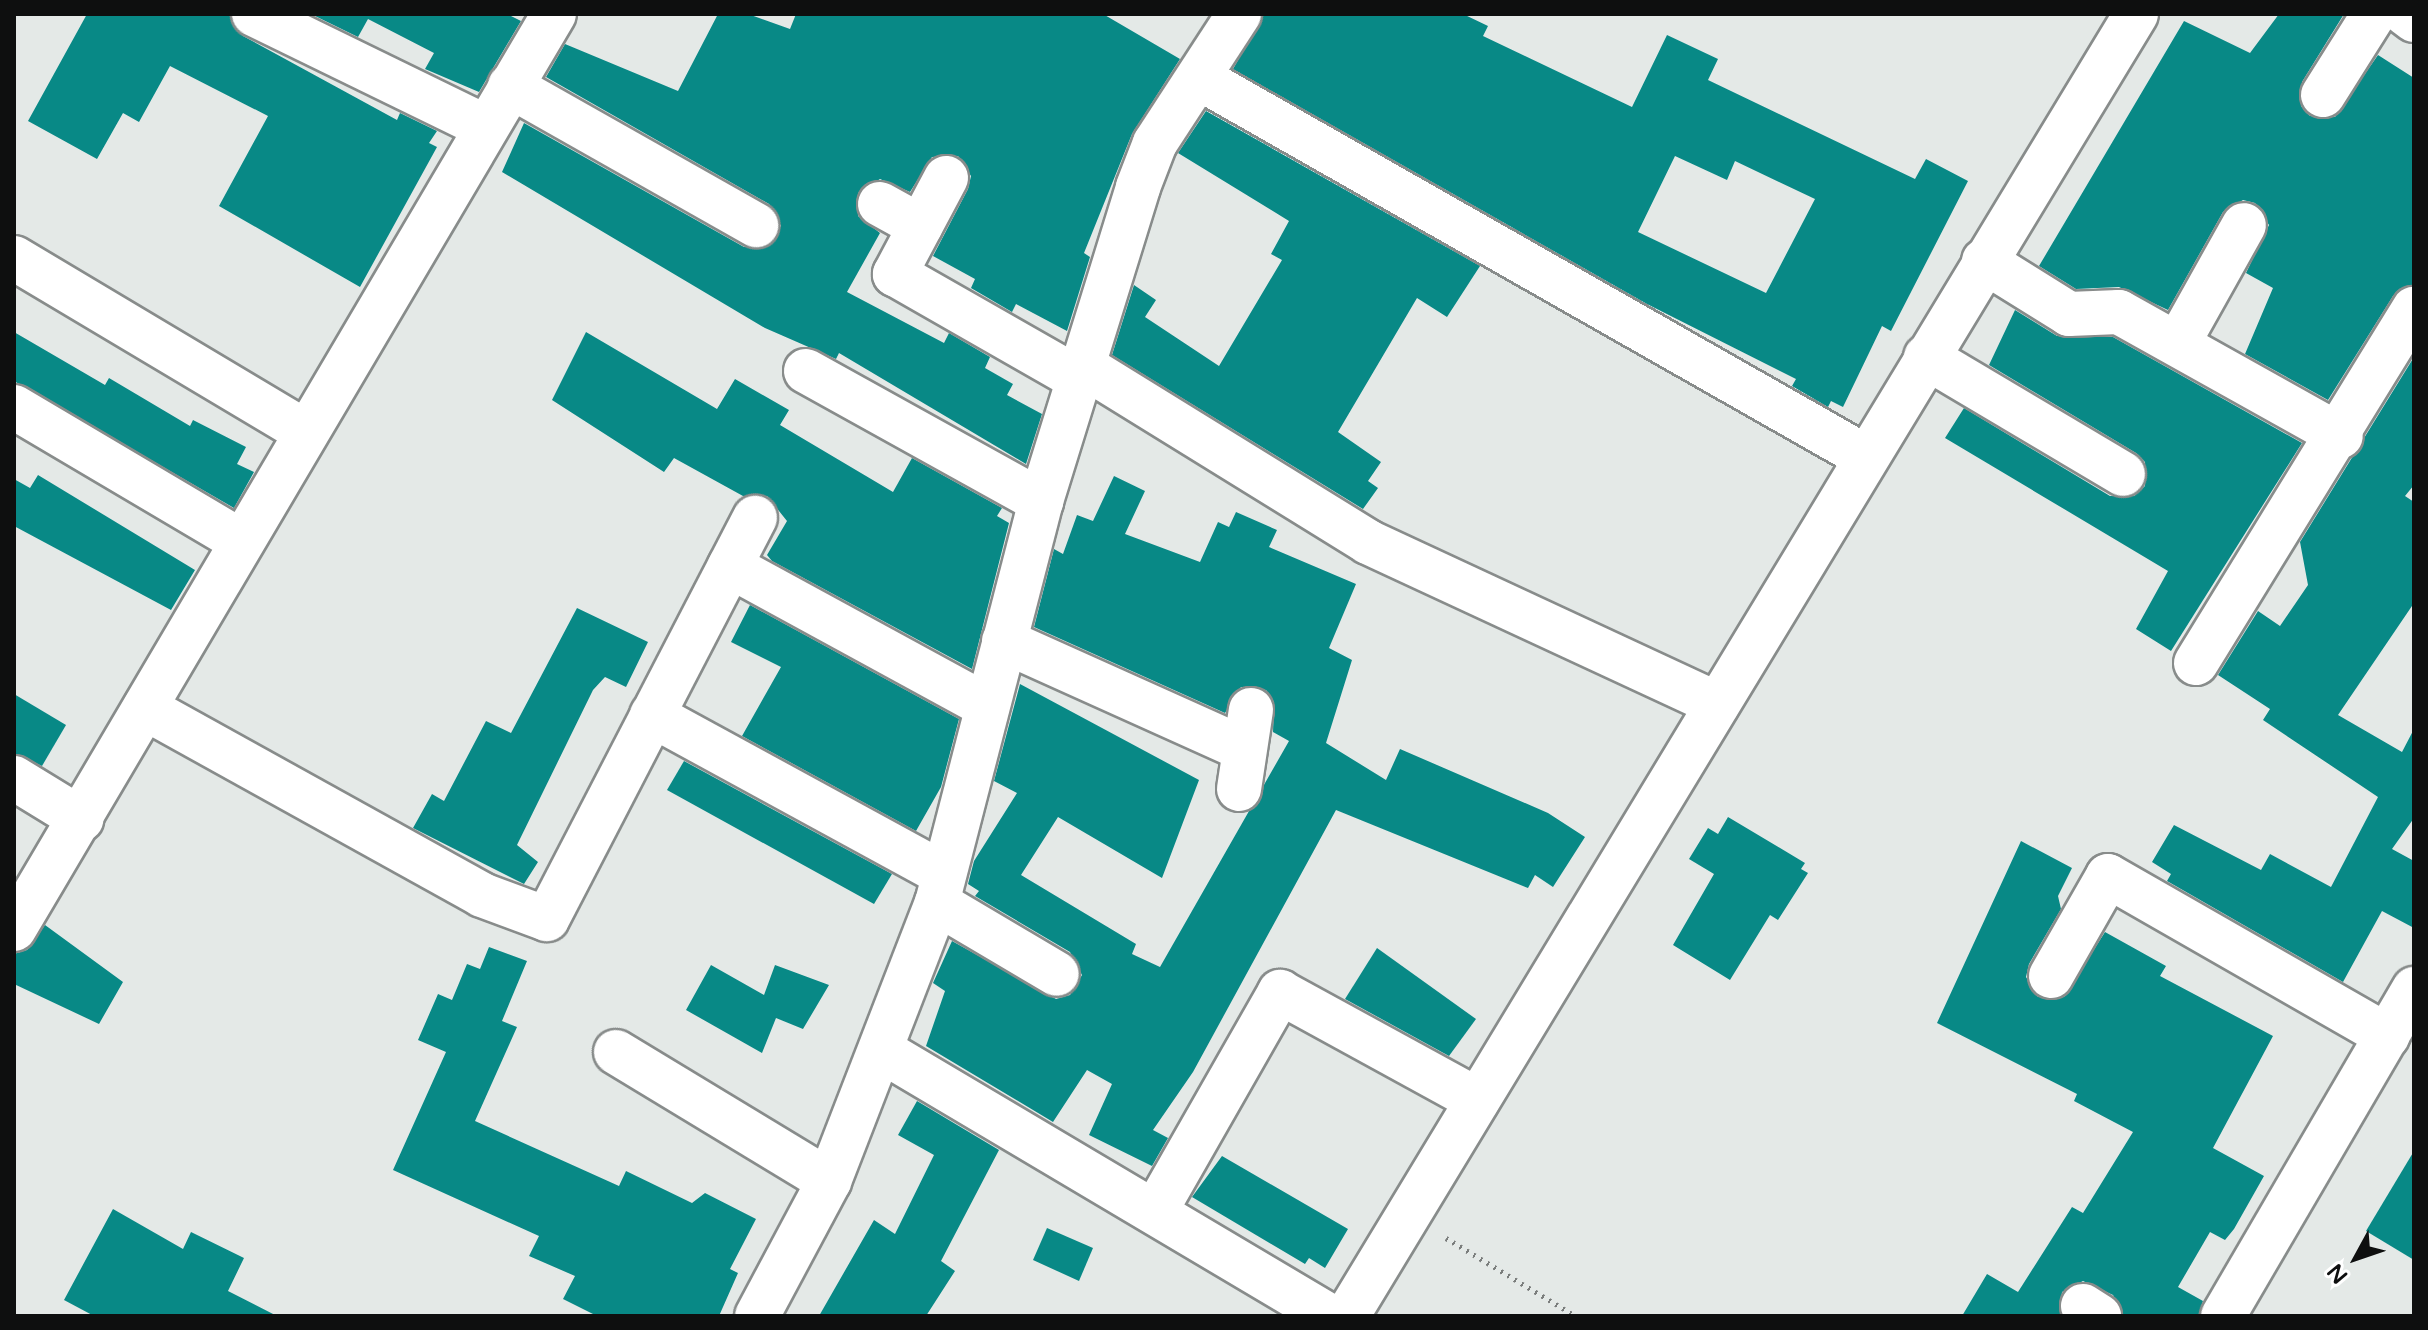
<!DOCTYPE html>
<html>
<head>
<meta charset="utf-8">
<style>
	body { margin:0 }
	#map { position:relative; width:2428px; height:1330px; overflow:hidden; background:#e4e9e7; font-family:"Varela Round",sans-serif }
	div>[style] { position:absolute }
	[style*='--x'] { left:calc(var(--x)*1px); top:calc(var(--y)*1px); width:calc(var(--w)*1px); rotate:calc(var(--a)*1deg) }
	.building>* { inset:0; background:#088986 }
	.path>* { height:5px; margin-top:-2.5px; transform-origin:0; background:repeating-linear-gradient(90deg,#7a7d7c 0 2px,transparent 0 8px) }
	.roads { filter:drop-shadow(2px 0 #888c8b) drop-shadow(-2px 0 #888c8b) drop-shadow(0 2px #888c8b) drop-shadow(0 -2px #888c8b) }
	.minor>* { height:44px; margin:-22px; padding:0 22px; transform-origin:22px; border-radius:22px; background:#fff }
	span { translate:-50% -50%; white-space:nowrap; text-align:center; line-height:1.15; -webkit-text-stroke:6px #fff; paint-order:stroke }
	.frame { position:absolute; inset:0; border:16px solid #0e0f0f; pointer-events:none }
	.north { position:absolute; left:2316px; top:1218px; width:80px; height:80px; -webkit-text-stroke:6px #fff; paint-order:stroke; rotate:230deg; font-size:22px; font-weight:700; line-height:32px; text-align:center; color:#0e0f0f }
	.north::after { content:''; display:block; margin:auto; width:28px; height:36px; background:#0e0f0f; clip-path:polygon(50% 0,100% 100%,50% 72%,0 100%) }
</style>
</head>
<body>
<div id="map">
	<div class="building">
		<div style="clip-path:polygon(87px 14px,229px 14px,243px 36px,397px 120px,400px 113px,437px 131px,429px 143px,437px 147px,360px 287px,219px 206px,268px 116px,170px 66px,139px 122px,123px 113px,97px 159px,28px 121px)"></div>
		<div style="clip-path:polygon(311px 14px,507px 14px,521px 21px,479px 92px,425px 69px,434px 53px,368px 19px,358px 37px)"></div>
		<div style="clip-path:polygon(718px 14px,748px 14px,790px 29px,796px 14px,1103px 14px,1180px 59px,1132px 134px,1084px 253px,1090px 257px,1067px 331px,1016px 304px,1012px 312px,971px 288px,975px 279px,933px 256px,968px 189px,971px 176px,958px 156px,932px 157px,910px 192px,880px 179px,858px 193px,858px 216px,880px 233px,847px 292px,944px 343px,949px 333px,990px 357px,985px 368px,1013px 384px,1007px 395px,1042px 414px,1026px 464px,839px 353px,836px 359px,765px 328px,502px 172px,524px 123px,744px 247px,769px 246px,781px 226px,769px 204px,546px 77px,565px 44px,678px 91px)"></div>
		<div style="clip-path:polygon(evenodd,1264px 14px,1463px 14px,1488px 26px,1483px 36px,1632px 107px,1667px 35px,1718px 59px,1708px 80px,1915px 179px,1926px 159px,1968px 181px,1891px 331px,1882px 326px,1843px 407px,1831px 401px,1828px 407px,1792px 386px,1796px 379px,1647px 304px,1233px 69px,1264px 14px,1675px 156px,1727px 180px,1735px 161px,1815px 199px,1766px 293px,1638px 232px,1675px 156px)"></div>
		<div style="clip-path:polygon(2279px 14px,2344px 14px,2302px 82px,2301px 106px,2310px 116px,2335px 117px,2378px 55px,2414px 78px,2414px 284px,2393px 296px,2328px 400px,2245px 354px,2273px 288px,2246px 273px,2269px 225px,2255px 203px,2243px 200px,2223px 212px,2168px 310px,2119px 287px,2076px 289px,2039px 266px,2184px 21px,2250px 53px)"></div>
		<div style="clip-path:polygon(1206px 111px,1480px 266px,1447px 317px,1417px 298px,1338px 432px,1381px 462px,1368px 481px,1378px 488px,1363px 509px,1112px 355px,1134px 285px,1156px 300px,1145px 317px,1219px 366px,1282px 260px,1271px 254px,1289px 221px,1178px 153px)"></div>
		<div style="clip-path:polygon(2015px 310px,2057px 336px,2113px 337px,2302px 443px,2171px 651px,2136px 629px,2168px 571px,1945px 438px,1964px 408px,2110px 496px,2134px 496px,2145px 486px,2145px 462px,2136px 453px,1989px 365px)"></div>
		<div style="clip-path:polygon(14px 332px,105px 385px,109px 378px,190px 426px,193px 420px,246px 447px,237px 464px,254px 472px,234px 508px,14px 381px)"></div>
		<div style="clip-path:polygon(586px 332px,717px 409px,735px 379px,789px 410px,780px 425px,893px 492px,912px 458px,1002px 508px,997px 516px,1009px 523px,972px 669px,772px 561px,767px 555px,787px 521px,767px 496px,743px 496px,674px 458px,664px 472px,552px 400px)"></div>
		<div style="clip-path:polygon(2414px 357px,2414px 485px,2405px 496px,2414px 502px,2414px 603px,2338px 715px,2402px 752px,2414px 729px,2414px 818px,2392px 849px,2414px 861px,2414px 928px,2382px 911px,2343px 982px,2167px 881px,2171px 874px,2152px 862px,2174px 825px,2261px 870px,2270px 854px,2331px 887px,2378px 797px,2263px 720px,2270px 709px,2218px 675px,2258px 611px,2280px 626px,2308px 585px,2300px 542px)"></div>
		<div style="clip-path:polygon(38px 475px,195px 570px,171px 610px,14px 526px,14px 479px,30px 488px)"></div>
		<div style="clip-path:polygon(1114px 476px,1145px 491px,1125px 534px,1200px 562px,1218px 522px,1229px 527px,1236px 512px,1277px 530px,1269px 547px,1356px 584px,1329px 648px,1352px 660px,1326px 743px,1386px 780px,1400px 749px,1548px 813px,1585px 837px,1553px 887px,1535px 875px,1528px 888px,1336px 810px,1193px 1072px,1153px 1130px,1168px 1138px,1152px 1166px,1089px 1135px,1112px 1084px,1087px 1070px,1053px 1122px,926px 1046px,945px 991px,933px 983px,952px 941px,1056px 999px,1070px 995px,1082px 975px,1070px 952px,975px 896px,979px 891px,968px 884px,974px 861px,1017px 793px,994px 781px,1020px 684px,1199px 780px,1162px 878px,1058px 817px,1021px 875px,1136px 944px,1132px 954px,1160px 967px,1289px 741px,1273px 732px,1274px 702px,1266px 690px,1241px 687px,1225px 713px,1034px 627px,1054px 549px,1063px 554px,1077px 515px,1093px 521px)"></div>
		<div style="clip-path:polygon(750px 605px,959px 719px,941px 787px,916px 831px,742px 736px,781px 667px,731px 642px)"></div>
		<div style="clip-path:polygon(577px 608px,648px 642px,626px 687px,605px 677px,593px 690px,517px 845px,538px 862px,524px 884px,413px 828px,432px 794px,444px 801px,486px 721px,511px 733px)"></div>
		<div style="clip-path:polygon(14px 694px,66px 725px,42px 766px,14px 753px)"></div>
		<div style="clip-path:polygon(684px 761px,892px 874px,874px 904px,667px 790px)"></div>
		<div style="clip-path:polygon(1728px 817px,1805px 863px,1801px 869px,1808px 873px,1778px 920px,1770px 915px,1730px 980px,1673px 945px,1714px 874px,1689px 859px,1708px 828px,1718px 834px)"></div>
		<div style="clip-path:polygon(2021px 841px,2072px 868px,2058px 896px,2061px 909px,2029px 964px,2026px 977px,2038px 997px,2064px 997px,2105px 932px,2166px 966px,2160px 976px,2273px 1036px,2213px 1148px,2264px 1176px,2234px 1229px,2225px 1240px,2210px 1232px,2178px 1287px,2203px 1301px,2198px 1316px,2124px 1316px,2113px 1295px,2083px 1281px,2062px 1292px,2060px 1316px,1962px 1316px,1987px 1274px,2018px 1292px,2072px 1207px,2083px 1213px,2133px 1132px,2074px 1101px,2077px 1094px,1937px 1023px)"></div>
		<div style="clip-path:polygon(45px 925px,123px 982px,99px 1024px,14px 984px,14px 954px,27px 950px)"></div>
		<div style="clip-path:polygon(489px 947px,527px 961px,502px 1021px,517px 1027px,475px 1121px,619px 1186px,626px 1171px,692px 1203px,705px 1193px,756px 1219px,730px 1269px,738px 1273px,719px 1316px,597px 1316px,563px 1299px,575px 1276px,529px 1256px,539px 1236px,393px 1170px,446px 1052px,418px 1040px,438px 994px,452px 1000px,467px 964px,480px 969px)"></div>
		<div style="clip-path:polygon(1377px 948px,1476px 1019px,1449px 1056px,1345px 999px)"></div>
		<div style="clip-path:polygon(711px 965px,764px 995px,775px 965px,829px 985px,803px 1029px,776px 1018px,762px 1053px,686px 1010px)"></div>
		<div style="clip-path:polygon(917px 1101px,999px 1150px,941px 1261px,955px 1271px,926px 1316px,819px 1316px,874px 1220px,895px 1234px,934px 1155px,898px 1135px)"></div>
		<div style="clip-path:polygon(2414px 1151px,2414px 1260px,2366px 1231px)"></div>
		<div style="clip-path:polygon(1222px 1156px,1348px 1229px,1325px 1268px,1309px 1258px,1305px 1264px,1192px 1197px)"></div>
		<div style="clip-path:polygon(113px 1209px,183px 1249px,191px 1232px,244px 1258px,228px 1291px,277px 1316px,94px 1316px,64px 1300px)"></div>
		<div style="clip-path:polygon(1047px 1228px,1093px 1248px,1079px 1281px,1033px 1260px)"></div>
	</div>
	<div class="path">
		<div style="--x:1446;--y:1238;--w:152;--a:31"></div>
	</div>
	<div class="roads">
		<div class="minor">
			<div style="--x:254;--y:14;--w:258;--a:26"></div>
			<div style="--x:2406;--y:14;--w:10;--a:37"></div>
			<div style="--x:1201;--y:79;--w:763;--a:29.62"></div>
			<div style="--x:510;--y:86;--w:283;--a:29.5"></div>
			<div style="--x:2323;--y:95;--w:96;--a:-57.8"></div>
			<div style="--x:946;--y:178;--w:109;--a:118"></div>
			<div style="--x:895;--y:274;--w:214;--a:29.7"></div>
			<div style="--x:880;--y:204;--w:46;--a:28.8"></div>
			<div style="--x:14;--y:258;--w:335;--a:30.8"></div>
			<div style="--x:1984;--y:261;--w:100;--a:31.9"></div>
			<div style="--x:2069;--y:314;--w:50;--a:-2.3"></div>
			<div style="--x:2119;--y:312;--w:254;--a:29.2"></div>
			<div style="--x:2178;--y:343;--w:135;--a:-60.8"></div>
			<div style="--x:1926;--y:357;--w:229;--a:30.7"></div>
			<div style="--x:1085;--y:367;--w:333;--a:31.7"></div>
			<div style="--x:1368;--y:542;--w:385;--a:24.9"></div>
			<div style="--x:806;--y:371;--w:269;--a:29"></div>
			<div style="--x:14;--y:407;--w:261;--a:30.6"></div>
			<div style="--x:730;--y:566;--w:290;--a:28.6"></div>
			<div style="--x:1004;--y:641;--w:263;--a:24.2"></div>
			<div style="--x:2196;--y:663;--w:416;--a:-58.4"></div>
			<div style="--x:145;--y:708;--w:385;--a:29"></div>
			<div style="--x:482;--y:895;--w:69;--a:20.3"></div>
			<div style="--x:547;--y:919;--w:452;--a:-62.6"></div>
			<div style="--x:652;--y:715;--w:332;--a:28.6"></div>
			<div style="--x:14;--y:778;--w:79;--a:31.5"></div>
			<div style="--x:1239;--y:789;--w:80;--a:-81.4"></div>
			<div style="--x:937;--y:903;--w:139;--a:30.6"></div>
			<div style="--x:14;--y:929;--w:1062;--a:-59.45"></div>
			<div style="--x:2051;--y:976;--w:115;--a:-60.3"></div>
			<div style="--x:2108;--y:876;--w:322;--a:29.8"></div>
			<div style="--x:616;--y:1052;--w:249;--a:31.2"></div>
			<div style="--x:884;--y:1052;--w:517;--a:30.68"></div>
			<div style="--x:1157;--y:1208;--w:249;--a:-60.3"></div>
			<div style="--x:1280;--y:992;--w:225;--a:28.7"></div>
			<div style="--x:2083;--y:1306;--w:19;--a:32"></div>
			<div style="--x:757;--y:1316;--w:153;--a:-61.9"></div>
			<div style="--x:829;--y:1181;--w:298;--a:-68.8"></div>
			<div style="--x:937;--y:903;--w:415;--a:-75.5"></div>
			<div style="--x:1041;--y:501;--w:329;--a:-72.8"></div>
			<div style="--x:1138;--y:187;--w:47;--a:-68.9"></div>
			<div style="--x:1155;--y:143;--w:154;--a:-56.9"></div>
			<div style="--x:1347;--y:1316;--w:1522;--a:-58.78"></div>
			<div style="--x:2223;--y:1316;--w:379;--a:-59.7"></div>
		</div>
	</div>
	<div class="frame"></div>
	<div class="north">N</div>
</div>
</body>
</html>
